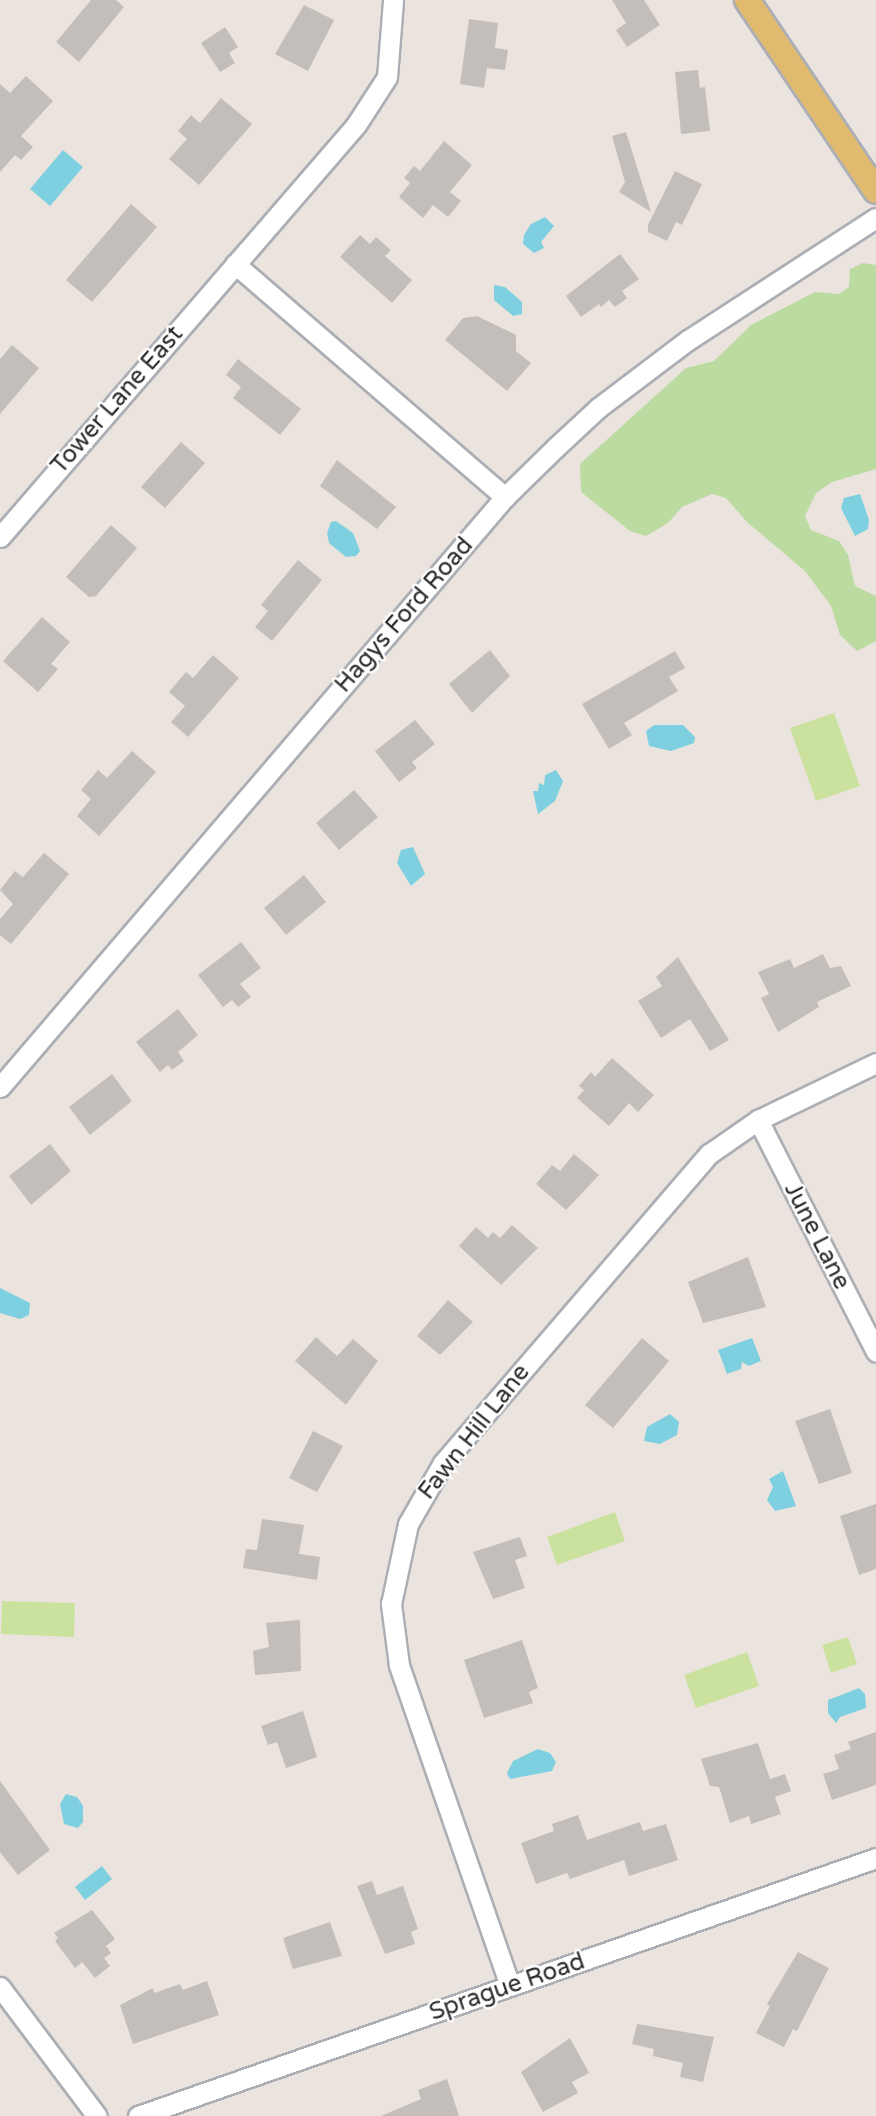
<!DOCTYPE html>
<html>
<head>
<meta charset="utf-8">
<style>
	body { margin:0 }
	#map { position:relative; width:876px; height:2116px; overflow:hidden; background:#ebe4de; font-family:"Varela Round",sans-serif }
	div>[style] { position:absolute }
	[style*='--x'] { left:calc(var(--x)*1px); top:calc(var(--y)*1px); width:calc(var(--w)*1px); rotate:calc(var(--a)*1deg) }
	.green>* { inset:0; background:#bbdba1 }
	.pitch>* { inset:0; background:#cbe19e }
	.water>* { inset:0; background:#7ed0e0 }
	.building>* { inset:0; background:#c3beba }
	.roads { filter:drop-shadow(2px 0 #abaeb5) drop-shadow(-2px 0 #abaeb5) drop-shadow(0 2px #abaeb5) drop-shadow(0 -2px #abaeb5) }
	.minor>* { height:19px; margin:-9.5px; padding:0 9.5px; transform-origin:9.5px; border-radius:9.5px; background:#fff }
	.major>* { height:24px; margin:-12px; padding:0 12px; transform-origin:12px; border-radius:12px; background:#e0ba6e }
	span { translate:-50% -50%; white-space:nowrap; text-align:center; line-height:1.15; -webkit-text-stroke:5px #fff; paint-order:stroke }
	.street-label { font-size:24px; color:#2a2a2a }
</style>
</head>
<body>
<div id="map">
	<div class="green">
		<div style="clip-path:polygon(863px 263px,876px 265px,876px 469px,832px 482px,816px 493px,805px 516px,811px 530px,839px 541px,848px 555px,855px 586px,876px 596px,876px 641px,857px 651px,840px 635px,831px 606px,805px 571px,747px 522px,726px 498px,712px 494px,682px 507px,668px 523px,646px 536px,630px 531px,581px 492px,580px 464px,686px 368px,714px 361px,751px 325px,815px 292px,839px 294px,849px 287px,850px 269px)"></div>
	</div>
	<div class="pitch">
		<div style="clip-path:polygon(834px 713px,860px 786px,816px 801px,790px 728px)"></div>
		<div style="clip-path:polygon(615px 1512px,625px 1541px,557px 1565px,547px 1537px)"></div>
		<div style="clip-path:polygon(2px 1601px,75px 1603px,74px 1637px,1px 1634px)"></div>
		<div style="clip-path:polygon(848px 1637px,857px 1664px,831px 1673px,822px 1645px)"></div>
		<div style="clip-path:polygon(747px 1652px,759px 1686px,696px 1708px,684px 1675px)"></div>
	</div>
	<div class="water">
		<div style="clip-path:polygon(63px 150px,83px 167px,50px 206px,30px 189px)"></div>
		<div style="clip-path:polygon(545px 217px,554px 226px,541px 242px,544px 248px,534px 253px,523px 244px,524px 235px,531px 224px)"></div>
		<div style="clip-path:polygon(494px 285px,505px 287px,522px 302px,522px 314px,513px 316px,494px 300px)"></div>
		<div style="clip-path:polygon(860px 494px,869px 520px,868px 529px,855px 536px,841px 508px,844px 498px)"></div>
		<div style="clip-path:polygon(336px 521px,353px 533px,360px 551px,356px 556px,346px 557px,329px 543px,327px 533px,331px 522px)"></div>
		<div style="clip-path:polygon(654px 725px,683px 725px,695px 737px,694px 743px,671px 751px,649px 746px,646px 731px)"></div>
		<div style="clip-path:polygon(556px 770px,563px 781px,555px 801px,538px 814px,533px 791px,538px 791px,539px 783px,544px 785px,545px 775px)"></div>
		<div style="clip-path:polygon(413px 847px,425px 874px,411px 886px,397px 863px,401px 850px)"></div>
		<div style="clip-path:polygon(0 1288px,30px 1303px,29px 1315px,20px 1319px,0 1313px)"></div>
		<div style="clip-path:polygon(752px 1338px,761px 1361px,749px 1366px,742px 1362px,741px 1369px,727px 1374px,718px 1350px)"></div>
		<div style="clip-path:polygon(670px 1414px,679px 1422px,677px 1435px,660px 1444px,644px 1441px,647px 1427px)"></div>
		<div style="clip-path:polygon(783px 1471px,796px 1506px,775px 1511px,767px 1500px,773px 1487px,769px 1479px)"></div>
		<div style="clip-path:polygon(859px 1688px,865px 1694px,866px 1708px,840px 1717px,836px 1723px,828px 1713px,828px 1700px)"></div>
		<div style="clip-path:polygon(538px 1749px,550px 1753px,556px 1762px,552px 1771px,510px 1779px,507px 1773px,513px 1761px)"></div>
		<div style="clip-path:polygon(66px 1794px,77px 1797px,83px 1806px,83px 1822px,78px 1828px,64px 1824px,60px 1804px)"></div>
		<div style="clip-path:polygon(102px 1866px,112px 1879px,85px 1900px,75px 1887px)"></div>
	</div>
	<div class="building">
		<div style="clip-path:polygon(91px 0,116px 0,124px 7px,79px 62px,56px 42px)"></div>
		<div style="clip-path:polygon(612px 0,644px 0,660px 25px,627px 47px,616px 30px,626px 23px)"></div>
		<div style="clip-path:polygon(304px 5px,334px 20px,308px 71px,275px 54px)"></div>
		<div style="clip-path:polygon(469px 19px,498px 23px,495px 48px,508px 50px,505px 70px,487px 68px,484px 88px,460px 84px)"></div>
		<div style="clip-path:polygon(225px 27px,238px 47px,229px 53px,235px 63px,220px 72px,201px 43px)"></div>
		<div style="clip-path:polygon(698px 70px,700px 88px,705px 87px,710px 131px,681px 134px,675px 72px)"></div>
		<div style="clip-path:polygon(26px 76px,53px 101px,21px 136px,33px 147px,21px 160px,15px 155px,0 172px,0 84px,10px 93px)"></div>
		<div style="clip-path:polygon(221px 98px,252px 124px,199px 185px,169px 159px,187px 139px,178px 131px,191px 115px,200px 123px)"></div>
		<div style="clip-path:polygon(626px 132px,651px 212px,619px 192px,625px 182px,612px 136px)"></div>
		<div style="clip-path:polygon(444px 141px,472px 165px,450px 192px,461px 201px,448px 217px,433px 205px,423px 218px,399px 197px,410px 183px,404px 178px,414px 166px,420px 171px)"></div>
		<div style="clip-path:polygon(675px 171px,702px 184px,682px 225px,676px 222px,667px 241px,648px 232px,648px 225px)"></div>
		<div style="clip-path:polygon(131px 204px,157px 227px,92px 302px,66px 280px)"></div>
		<div style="clip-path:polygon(360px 235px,370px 244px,376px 237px,391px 250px,385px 256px,412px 280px,392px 303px,340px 257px)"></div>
		<div style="clip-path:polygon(620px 254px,639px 279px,622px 291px,627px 298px,615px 307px,609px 300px,601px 307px,599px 304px,581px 317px,566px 296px)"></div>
		<div style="clip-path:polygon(477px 316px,516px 335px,516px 351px,531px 363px,507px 391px,445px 340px,463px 318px)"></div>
		<div style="clip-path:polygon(12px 345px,39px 368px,0 414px,0 359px)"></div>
		<div style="clip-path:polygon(238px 359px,301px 409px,280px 435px,233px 398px,241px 387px,226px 375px)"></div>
		<div style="clip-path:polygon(181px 442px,205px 463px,165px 508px,141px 487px)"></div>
		<div style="clip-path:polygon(337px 460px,396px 507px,377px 529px,320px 486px)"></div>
		<div style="clip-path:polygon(111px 525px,137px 548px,96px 596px,89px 597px,66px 577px)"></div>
		<div style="clip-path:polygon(298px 560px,322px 580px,272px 641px,255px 627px,268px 611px,261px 605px)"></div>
		<div style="clip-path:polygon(42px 617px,70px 642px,51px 664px,58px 669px,38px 692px,3px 661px)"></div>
		<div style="clip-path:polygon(490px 650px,510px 676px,472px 713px,449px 684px)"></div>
		<div style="clip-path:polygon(675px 651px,685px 668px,669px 677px,678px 691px,624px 723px,632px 735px,609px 749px,582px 704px)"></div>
		<div style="clip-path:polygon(213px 655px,239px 678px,188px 737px,171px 722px,185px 706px,169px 692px,186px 672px,193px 678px)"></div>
		<div style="clip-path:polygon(415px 720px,435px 744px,412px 762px,417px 768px,399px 782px,375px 751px)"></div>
		<div style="clip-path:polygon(132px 751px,156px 772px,99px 836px,77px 816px,91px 799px,81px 790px,98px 770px,107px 778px)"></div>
		<div style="clip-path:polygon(354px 790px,378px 817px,339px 850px,316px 823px)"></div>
		<div style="clip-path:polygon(44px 853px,69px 874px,11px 944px,0 935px,0 919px,13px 904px,0 890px,15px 871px,23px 877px)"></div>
		<div style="clip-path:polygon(304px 875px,326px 902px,286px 935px,264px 908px)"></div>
		<div style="clip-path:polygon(241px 942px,261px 968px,240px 984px,251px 997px,238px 1007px,232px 1000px,223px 1007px,198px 975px)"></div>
		<div style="clip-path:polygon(823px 954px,830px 968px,841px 966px,851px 986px,817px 1002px,819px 1007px,778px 1032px,761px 998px,769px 994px,758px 972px,790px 959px,794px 968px)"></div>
		<div style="clip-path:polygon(678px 957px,729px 1040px,710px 1051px,690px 1019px,661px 1038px,638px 1001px,662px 986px,656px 977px)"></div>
		<div style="clip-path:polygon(178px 1009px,198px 1035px,178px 1052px,184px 1061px,172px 1070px,168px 1065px,160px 1072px,136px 1042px)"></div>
		<div style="clip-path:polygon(612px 1058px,654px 1095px,638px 1112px,629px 1103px,609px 1126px,577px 1098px,584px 1090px,579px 1086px,591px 1072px,595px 1077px)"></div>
		<div style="clip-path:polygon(112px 1074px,132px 1101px,90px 1135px,69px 1107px)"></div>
		<div style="clip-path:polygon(50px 1144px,71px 1171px,31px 1205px,9px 1176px)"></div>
		<div style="clip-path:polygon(574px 1154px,599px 1175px,566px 1210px,536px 1184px,552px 1165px,560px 1171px)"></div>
		<div style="clip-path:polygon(512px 1225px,538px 1248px,501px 1285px,459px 1246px,476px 1227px,488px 1238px,493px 1232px,500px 1238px)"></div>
		<div style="clip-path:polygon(748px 1257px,766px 1307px,703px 1323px,688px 1282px)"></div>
		<div style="clip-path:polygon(448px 1300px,473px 1322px,440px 1355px,417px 1336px)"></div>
		<div style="clip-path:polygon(316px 1337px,337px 1356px,353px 1339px,378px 1361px,346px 1405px,295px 1361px)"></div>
		<div style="clip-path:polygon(642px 1338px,669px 1361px,613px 1428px,585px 1405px)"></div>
		<div style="clip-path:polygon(830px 1409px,852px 1473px,819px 1484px,795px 1421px)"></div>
		<div style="clip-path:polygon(313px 1431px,343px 1446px,317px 1492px,289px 1478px)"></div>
		<div style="clip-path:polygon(876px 1504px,876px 1569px,859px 1575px,840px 1516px)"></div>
		<div style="clip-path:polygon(262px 1519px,304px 1525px,299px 1554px,320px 1557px,317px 1580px,243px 1568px,246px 1549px,257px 1550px)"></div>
		<div style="clip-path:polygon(520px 1537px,527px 1556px,515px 1560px,525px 1588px,493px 1599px,473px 1552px)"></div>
		<div style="clip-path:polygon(300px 1620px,301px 1671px,255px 1675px,253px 1651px,269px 1647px,266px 1623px)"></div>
		<div style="clip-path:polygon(522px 1640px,538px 1688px,529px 1692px,533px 1703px,484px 1718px,464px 1660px)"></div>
		<div style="clip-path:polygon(303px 1711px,317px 1757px,286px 1768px,277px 1742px,268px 1745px,261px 1726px)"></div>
		<div style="clip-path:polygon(876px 1732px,876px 1785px,832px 1800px,823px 1774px,839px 1769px,834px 1755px,851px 1749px,848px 1742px)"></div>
		<div style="clip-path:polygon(758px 1743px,770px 1779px,785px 1774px,791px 1791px,775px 1797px,781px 1814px,751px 1824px,749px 1816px,730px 1823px,719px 1787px,710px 1786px,701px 1759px)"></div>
		<div style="clip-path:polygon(0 1781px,50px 1850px,18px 1875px,0 1852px)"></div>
		<div style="clip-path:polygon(578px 1815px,587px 1840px,640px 1822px,643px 1831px,666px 1824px,678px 1860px,629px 1876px,624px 1860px,570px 1879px,567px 1873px,536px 1884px,521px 1843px,554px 1831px,552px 1824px)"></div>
		<div style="clip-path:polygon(372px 1881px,377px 1895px,403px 1886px,418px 1929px,411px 1932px,415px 1944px,385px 1954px,357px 1886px)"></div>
		<div style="clip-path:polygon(92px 1910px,115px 1939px,106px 1946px,111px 1953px,104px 1958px,110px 1966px,95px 1978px,82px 1962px,75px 1968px,55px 1941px,58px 1938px,54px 1933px)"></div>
		<div style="clip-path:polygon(330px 1922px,342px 1956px,293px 1969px,283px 1938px)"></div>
		<div style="clip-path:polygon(798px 1952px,829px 1968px,797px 2031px,793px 2029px,784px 2047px,756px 2033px,770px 2006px,767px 2004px)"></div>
		<div style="clip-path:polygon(207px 1981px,219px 2015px,133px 2044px,120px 2005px,153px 1988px,154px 1993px,180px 1984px,183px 1990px)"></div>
		<div style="clip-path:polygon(637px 2024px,714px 2037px,703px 2082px,680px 2077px,683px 2063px,653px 2056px,654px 2049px,632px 2044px)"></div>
		<div style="clip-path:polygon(570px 2038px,589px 2073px,572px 2082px,578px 2093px,543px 2112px,521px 2072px)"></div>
		<div style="clip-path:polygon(447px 2079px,459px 2116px,381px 2116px,421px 2099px,418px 2090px)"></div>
	</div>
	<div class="roads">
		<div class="minor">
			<div style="--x:235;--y:264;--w:357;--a:40.8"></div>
			<div style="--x:0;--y:537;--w:544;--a:-49.17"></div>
			<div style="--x:356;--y:125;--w:57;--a:-57.1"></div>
			<div style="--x:387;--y:77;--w:77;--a:-85.5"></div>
			<div style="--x:0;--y:1087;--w:777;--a:-49.44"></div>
			<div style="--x:505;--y:497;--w:70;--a:-44.4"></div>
			<div style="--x:555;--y:448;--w:59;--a:-42.9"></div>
			<div style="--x:598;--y:408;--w:113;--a:-37.1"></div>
			<div style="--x:688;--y:340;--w:224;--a:-33"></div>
			<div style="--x:758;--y:1120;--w:260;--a:63"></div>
			<div style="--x:510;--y:1986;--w:340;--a:-109.1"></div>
			<div style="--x:399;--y:1665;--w:62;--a:-97.5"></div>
			<div style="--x:391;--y:1604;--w:82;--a:-78"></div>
			<div style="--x:408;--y:1524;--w:70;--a:-60.2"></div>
			<div style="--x:443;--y:1463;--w:408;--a:-49.3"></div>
			<div style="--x:709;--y:1154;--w:60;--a:-34.8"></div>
			<div style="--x:758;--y:1120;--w:131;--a:-25.8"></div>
			<div style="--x:0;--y:1987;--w:161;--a:53.1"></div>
			<div style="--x:138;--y:2116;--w:782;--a:-19.27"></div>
		</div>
		<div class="major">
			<div style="--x:747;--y:0;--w:230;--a:56"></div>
		</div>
	</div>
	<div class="street-label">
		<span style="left:117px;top:400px;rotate:-49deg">Tower Lane East</span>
		<span style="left:404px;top:615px;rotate:-49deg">Hagys Ford Road</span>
		<span style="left:817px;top:1236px;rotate:63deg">June Lane</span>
		<span style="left:474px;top:1432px;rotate:-52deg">Fawn Hill Lane</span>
		<span style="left:507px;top:1987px;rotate:-19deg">Sprague Road</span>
	</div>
</div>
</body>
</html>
